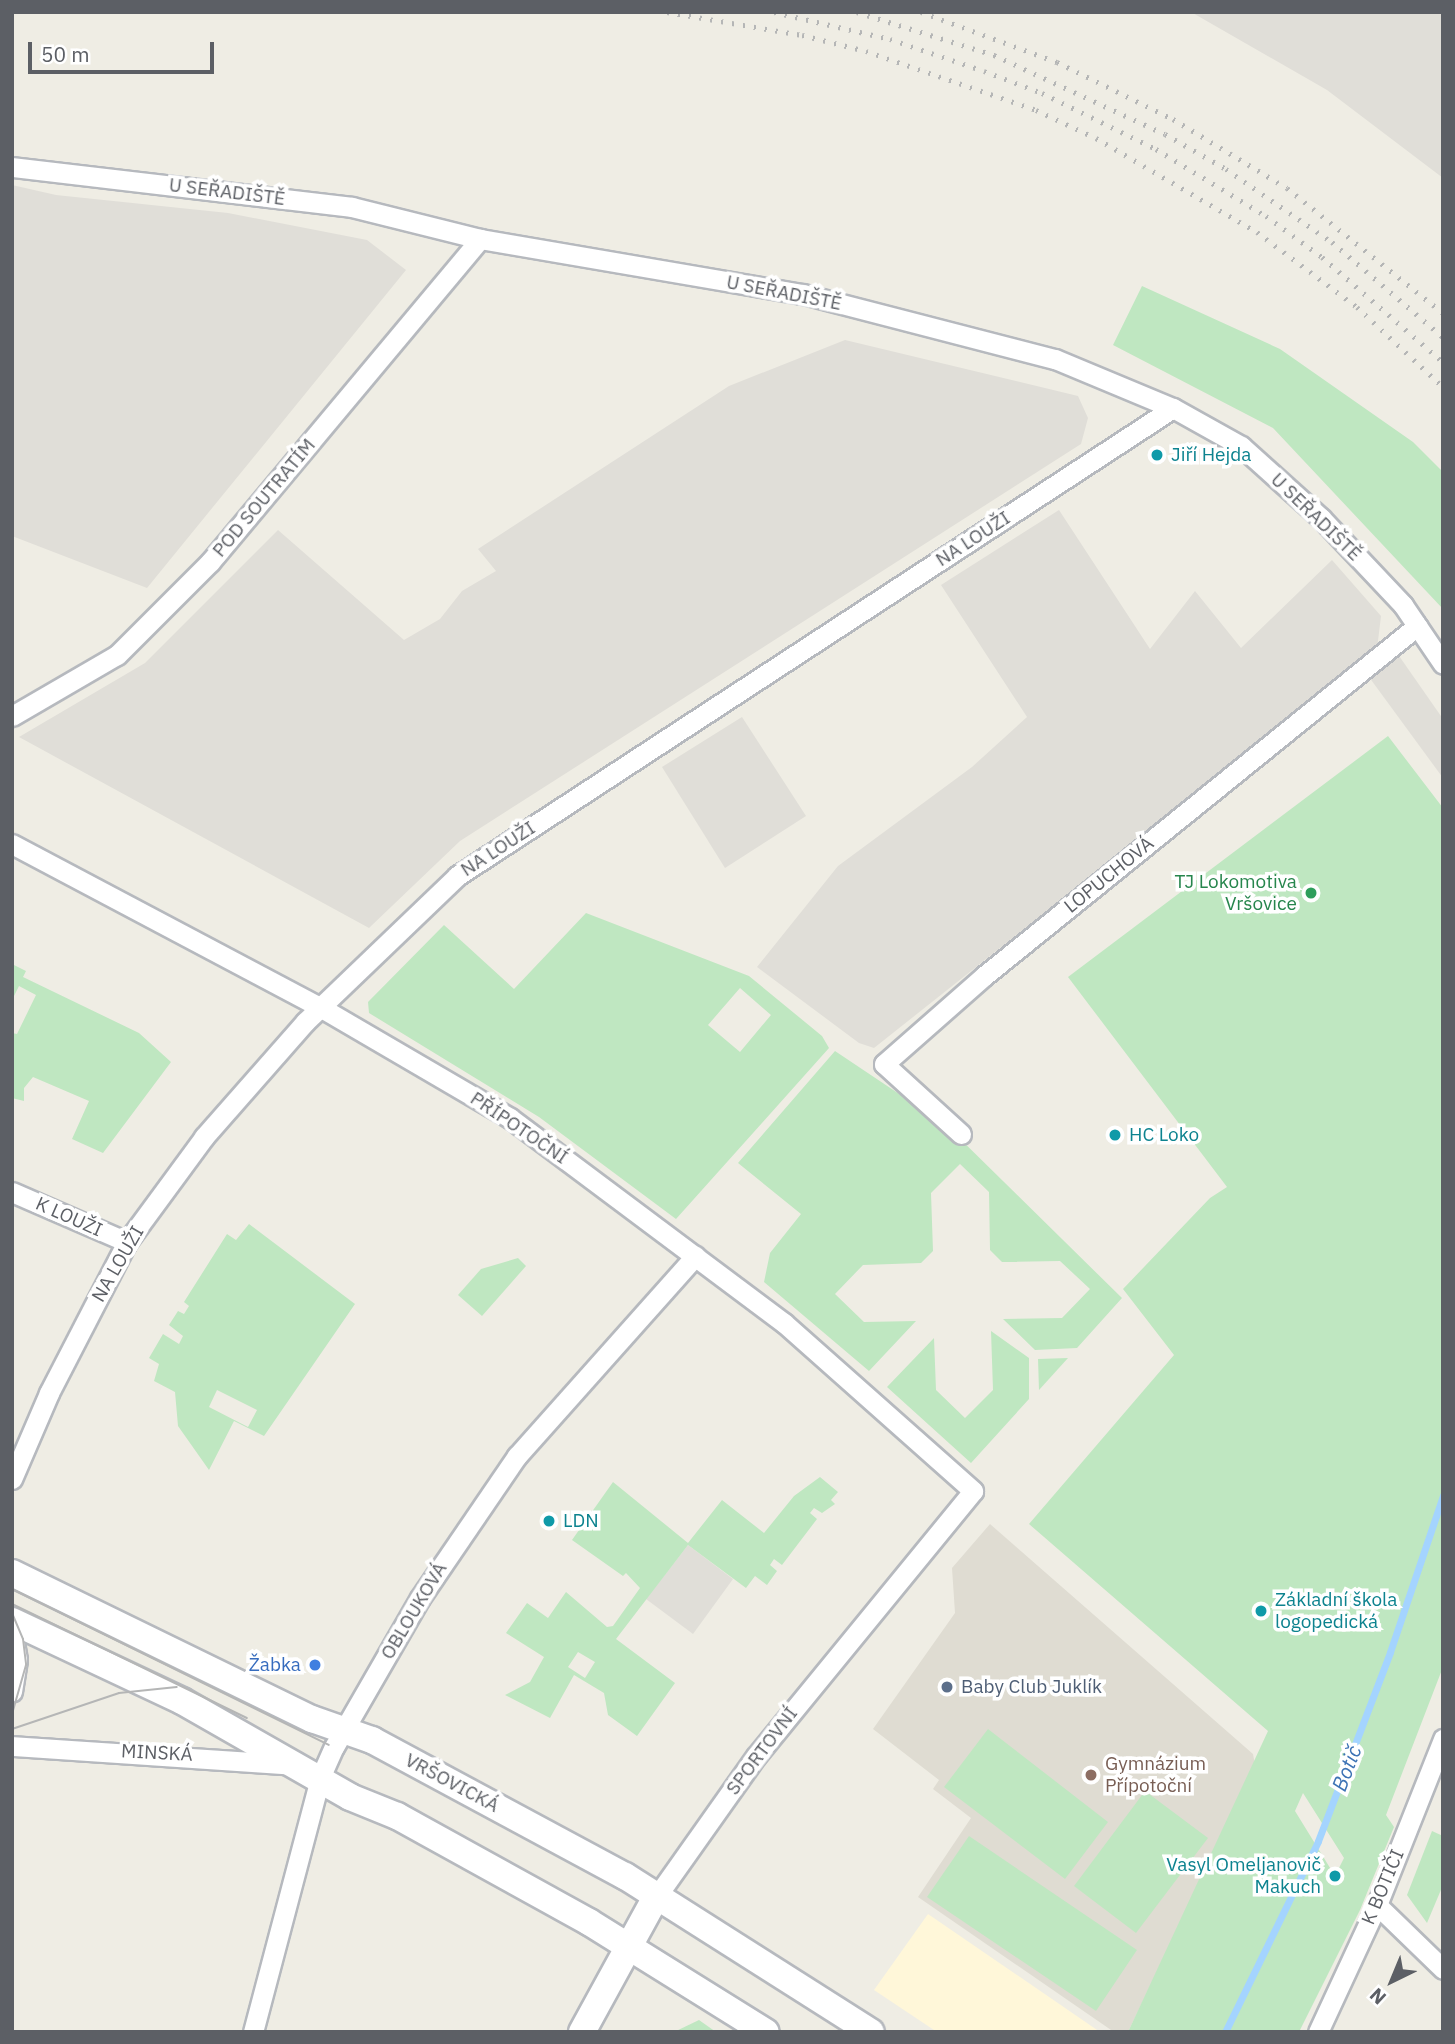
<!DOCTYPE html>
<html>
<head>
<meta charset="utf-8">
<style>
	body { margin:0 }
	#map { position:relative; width:1455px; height:2044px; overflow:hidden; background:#efede4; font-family:"IBM Plex Sans",sans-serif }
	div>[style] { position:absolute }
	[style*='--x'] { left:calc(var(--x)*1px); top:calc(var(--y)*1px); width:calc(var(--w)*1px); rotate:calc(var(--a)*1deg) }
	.commercial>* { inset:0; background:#fff7d9 }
	.industrial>* { inset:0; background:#e0ded8 }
	.education>* { inset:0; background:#dfdcd2 }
	.green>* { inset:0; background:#bfe7c1 }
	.stream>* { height:7px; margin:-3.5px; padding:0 3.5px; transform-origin:3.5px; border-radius:3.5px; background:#a4d4ff }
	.roads { filter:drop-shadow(2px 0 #b6b9be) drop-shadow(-2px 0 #b6b9be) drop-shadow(0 2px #b6b9be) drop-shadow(0 -2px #b6b9be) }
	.street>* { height:19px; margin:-9.5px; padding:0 9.5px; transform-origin:9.5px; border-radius:9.5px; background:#fff }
	.secondary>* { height:26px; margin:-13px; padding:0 13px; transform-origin:13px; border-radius:13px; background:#fff }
	.tram>* { height:2px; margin:-1px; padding:0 1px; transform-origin:1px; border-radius:1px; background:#b5b6b6 }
	.rail>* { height:5px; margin-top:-2.5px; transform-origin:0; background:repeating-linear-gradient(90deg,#b5b6b6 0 2px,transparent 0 11px) }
	.dots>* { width:19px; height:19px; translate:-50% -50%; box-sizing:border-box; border:4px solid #fff; border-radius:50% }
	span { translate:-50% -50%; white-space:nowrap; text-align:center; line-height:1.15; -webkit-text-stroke:7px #fff; paint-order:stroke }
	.street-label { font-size:19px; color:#5c5f65 }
	.culture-label { font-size:19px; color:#0d838f }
	.left { translate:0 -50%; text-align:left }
	.right { translate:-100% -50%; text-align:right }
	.leisure-label { font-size:19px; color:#27864d }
	.shop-label { font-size:19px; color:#366cbe }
	.service-label { font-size:19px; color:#4e5e75 }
	.education-label { font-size:19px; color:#785e54 }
	.water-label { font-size:21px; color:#3d73b5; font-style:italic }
	.frame { position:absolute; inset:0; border:14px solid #5c5f65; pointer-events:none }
	.north { position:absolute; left:1357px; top:1946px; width:70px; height:70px; -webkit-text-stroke:5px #fff; paint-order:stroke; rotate:223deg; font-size:19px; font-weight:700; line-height:28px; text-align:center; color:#5c5f65 }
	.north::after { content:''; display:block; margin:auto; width:24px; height:32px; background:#5c5f65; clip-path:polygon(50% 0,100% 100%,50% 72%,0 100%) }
	.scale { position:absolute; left:28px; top:42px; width:186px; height:32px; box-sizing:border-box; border:4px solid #5c5f65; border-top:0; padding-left:9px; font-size:21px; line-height:24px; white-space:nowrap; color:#5c5f65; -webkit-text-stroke:5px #fff; paint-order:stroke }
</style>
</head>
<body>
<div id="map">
	<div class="commercial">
		<div style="clip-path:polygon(928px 1914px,1100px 2032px,937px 2032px,874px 1990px)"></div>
	</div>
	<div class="industrial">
		<div style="clip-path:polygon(1191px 12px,1443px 12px,1443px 178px,1327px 90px)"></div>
		<div style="clip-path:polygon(12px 185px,56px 195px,228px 213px,367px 240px,406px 270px,147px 588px,12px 536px)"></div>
		<div style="clip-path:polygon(845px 340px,1078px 396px,1088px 418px,1081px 444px,460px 841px,369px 928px,19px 737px,145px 663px,278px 530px,404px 640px,440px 619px,462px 591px,496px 571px,478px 549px,729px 386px)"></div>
		<div style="clip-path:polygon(1059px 510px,1150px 649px,1195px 591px,1241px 648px,1332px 560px,1381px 616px,1377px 649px,874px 1048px,859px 1043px,757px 967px,838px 866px,972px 767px,1027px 717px,941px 585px)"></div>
		<div style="clip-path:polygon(1397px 653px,1443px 719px,1443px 778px,1369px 677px)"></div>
		<div style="clip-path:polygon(742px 717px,806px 816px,725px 868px,662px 767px)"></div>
		<div style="clip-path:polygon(688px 1545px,733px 1579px,693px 1634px,646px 1599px)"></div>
	</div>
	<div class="education">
		<div style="clip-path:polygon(990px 1524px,1253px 1754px,1255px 1765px,1241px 1796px,1128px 2032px,1114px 2032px,918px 1897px,971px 1818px,933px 1789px,939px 1780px,873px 1729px,955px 1613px,952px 1568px)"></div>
	</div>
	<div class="green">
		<div style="clip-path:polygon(1142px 286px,1280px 349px,1413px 442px,1443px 472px,1443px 609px,1273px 428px,1113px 345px)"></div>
		<div style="clip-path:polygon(evenodd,1388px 736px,1443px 808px,1443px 1667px,1386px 1815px,1394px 1827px,1360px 1910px,1299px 2032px,1128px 2032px,1268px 1731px,1029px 1524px,1174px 1355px,1123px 1289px,1210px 1198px,1227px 1187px,1068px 977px,1388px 736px,1303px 1793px,1344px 1858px,1335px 1876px,1295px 1811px,1303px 1793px)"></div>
		<div style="clip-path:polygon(evenodd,586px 913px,749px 976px,822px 1036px,829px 1048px,676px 1219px,539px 1117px,369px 1013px,368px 1002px,444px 925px,514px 989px,586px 913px,740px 988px,771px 1015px,740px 1052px,708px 1025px,740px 988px)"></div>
		<div style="clip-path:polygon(12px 964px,26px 971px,23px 977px,139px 1033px,171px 1062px,103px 1153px,72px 1139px,89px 1101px,33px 1077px,24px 1088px,24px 1101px,12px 1098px,12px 1033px,17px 1034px,36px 995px,19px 986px,12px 1000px)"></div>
		<div style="clip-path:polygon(835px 1051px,947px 1126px,1122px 1298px,1077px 1348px,1035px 1350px,1003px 1319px,1062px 1318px,1090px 1289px,1060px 1261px,1002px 1262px,990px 1250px,989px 1192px,960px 1164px,931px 1193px,933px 1251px,921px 1263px,863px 1265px,835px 1294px,864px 1322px,916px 1321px,869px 1371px,764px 1282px,770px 1253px,801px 1214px,738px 1163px)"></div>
		<div style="clip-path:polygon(evenodd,249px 1224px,355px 1304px,264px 1436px,234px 1421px,209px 1470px,178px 1426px,175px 1392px,154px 1381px,159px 1364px,149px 1358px,163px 1334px,179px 1344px,183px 1336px,169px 1325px,178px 1311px,184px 1314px,189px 1306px,184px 1302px,227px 1234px,236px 1240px,249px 1224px,217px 1390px,257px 1410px,248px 1427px,209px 1407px,217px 1390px)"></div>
		<div style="clip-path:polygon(518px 1258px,526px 1266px,482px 1316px,458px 1295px,481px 1269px)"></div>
		<div style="clip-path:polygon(991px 1331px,1029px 1358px,1029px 1399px,971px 1463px,887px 1387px,934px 1338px,936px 1390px,965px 1418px,993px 1390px)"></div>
		<div style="clip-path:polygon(1068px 1358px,1039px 1390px,1038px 1359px)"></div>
		<div style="clip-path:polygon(evenodd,820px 1477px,838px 1492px,831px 1500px,835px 1504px,822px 1513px,814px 1508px,810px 1513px,817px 1519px,782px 1565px,774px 1559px,770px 1565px,777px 1571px,767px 1585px,755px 1576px,746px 1588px,688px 1545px,616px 1639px,675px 1683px,637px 1736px,608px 1715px,604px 1693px,574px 1675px,550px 1718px,505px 1695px,530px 1682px,544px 1657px,506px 1633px,527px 1603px,548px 1618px,566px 1592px,607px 1627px,613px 1626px,640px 1588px,626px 1573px,623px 1576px,572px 1540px,613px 1482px,688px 1543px,722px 1500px,764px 1533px,794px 1496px,820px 1477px,578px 1652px,595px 1662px,585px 1678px,568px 1667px,578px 1652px)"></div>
		<div style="clip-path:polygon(988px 1729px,1108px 1822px,1065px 1879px,944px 1787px)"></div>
		<div style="clip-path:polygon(1145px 1791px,1208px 1838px,1136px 1933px,1074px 1886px)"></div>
		<div style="clip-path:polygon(1432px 1831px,1443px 1836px,1443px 1885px,1427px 1923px,1407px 1895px)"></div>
		<div style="clip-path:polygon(969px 1836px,1137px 1950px,1096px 2011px,927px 1897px)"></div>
		<div style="clip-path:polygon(699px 2020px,716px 2032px,674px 2032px)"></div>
	</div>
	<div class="stream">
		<div style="--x:1225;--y:2032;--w:212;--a:-64"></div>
		<div style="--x:1318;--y:1841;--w:202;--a:-69.1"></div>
		<div style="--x:1390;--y:1652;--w:166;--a:-71.3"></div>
	</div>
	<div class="roads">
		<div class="street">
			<div style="--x:12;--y:167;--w:342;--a:6.7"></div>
			<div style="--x:352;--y:207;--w:132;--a:14"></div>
			<div style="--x:480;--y:239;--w:328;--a:9.7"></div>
			<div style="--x:803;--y:294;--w:260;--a:14.5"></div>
			<div style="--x:1055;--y:359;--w:128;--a:22.6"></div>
			<div style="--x:1173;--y:408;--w:78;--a:29.2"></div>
			<div style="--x:1241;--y:446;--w:108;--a:42"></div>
			<div style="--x:1321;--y:518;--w:120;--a:46.7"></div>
			<div style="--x:1403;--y:605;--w:71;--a:55.9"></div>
			<div style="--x:12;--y:716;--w:121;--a:-30.2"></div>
			<div style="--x:117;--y:655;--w:132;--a:-45"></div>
			<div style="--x:210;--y:562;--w:421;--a:-50.1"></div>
			<div style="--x:12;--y:844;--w:348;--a:27.9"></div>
			<div style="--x:320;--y:1007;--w:220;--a:30.3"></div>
			<div style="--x:510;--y:1118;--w:342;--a:36.8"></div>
			<div style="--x:784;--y:1323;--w:253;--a:41.6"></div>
			<div style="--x:973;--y:1491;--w:343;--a:129.3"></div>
			<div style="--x:756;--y:1756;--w:173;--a:125.3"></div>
			<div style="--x:961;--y:1134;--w:104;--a:-137.7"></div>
			<div style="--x:884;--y:1064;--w:133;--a:-41.3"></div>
			<div style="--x:984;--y:976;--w:557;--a:-38.95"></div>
			<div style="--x:12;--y:1192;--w:125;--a:23.5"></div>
			<div style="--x:12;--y:1479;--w:94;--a:-66.7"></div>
			<div style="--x:49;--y:1393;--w:170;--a:-62.7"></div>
			<div style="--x:127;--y:1242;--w:130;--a:-53.7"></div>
			<div style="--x:204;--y:1137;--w:153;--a:-48.7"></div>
			<div style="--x:305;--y:1022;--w:211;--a:-43.8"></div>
			<div style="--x:457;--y:876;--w:855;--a:-33.17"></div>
			<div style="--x:12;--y:1631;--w:29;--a:80"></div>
			<div style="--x:17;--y:1660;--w:32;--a:99"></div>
			<div style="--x:12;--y:1746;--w:272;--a:3.8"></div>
			<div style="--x:1377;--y:1905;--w:92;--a:44.1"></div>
			<div style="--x:253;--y:2032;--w:263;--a:-75.2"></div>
			<div style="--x:320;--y:1778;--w:34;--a:-66"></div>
			<div style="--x:334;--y:1747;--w:172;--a:-60"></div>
			<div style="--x:420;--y:1598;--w:172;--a:-55.7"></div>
			<div style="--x:517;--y:1456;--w:268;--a:-48.3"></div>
			<div style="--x:1318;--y:2032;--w:140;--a:-65.1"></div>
			<div style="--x:1377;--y:1905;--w:179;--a:-68.3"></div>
		</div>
		<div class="secondary">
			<div style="--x:12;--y:1573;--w:334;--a:26"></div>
			<div style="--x:312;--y:1719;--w:64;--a:19.3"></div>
			<div style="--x:372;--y:1740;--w:287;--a:28.3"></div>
			<div style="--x:625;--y:1876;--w:291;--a:32.4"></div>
			<div style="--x:12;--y:1621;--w:188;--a:25.2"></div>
			<div style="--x:182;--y:1701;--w:193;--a:29.7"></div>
			<div style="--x:350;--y:1797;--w:51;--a:22"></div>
			<div style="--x:397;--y:1816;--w:219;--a:28.9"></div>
			<div style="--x:589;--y:1922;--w:208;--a:31.9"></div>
			<div style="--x:582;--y:2032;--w:154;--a:-61.3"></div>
		</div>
	</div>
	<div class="tram">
		<div style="--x:12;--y:1589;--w:353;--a:26.2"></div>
		<div style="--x:12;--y:1604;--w:261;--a:25.9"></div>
		<div style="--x:12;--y:1613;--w:28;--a:67"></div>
		<div style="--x:23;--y:1639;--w:26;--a:83"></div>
		<div style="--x:26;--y:1665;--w:51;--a:105.9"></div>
		<div style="--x:12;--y:1729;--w:113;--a:-18.6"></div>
		<div style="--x:119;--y:1693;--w:58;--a:-5.9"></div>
	</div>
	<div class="rail">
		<div style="--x:667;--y:12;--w:137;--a:9.7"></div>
		<div style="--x:802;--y:35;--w:66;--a:14"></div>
		<div style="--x:866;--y:51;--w:180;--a:19.1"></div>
		<div style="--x:1036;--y:110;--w:66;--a:25"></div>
		<div style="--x:1096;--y:138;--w:186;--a:30.3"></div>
		<div style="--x:1257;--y:232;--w:125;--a:36.9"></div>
		<div style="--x:1357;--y:307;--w:117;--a:42.9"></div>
		<div style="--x:774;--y:12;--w:119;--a:13.1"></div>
		<div style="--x:890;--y:39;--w:99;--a:18.8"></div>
		<div style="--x:984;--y:71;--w:62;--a:20.8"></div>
		<div style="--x:1042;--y:93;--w:127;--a:26.2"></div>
		<div style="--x:1156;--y:149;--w:129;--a:31.3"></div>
		<div style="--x:1266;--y:216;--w:69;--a:36.2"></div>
		<div style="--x:1322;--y:257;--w:160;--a:41"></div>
		<div style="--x:857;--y:12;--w:144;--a:17.4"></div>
		<div style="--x:994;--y:55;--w:188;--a:24.8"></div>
		<div style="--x:1165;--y:134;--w:70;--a:29.8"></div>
		<div style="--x:1226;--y:169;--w:129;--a:34.6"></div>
		<div style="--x:1332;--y:242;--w:146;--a:40.6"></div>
		<div style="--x:921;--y:12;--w:145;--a:20.2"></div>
		<div style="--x:1057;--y:62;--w:129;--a:26.2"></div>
		<div style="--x:1173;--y:119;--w:133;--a:31.2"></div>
		<div style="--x:1287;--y:188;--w:200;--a:38.7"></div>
	</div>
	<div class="dots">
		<div style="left:1157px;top:455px;background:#0f9aa8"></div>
		<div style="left:1311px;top:893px;background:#2e9e5b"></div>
		<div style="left:1115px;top:1135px;background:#0f9aa8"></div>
		<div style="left:549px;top:1521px;background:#0f9aa8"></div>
		<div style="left:1261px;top:1611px;background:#0f9aa8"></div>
		<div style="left:315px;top:1665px;background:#3f7fe0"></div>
		<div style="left:947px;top:1687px;background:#5c6f8a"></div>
		<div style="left:1091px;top:1775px;background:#8d6e63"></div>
		<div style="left:1335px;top:1876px;background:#0f9aa8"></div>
	</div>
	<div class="street-label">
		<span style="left:227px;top:192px;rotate:7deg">U SEŘADIŠTĚ</span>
		<span style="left:784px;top:293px;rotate:11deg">U SEŘADIŠTĚ</span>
		<span style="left:264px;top:498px;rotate:-50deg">POD SOUTRATÍM</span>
		<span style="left:1316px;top:517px;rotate:44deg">U SEŘADIŠTĚ</span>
		<span style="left:973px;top:539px;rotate:-33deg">NA LOUŽI</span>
		<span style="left:498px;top:849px;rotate:-33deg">NA LOUŽI</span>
		<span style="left:1109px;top:875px;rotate:-39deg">LOPUCHOVÁ</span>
		<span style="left:519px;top:1128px;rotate:34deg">PŘÍPOTOČNÍ</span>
		<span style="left:69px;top:1217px;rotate:24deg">K LOUŽI</span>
		<span style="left:118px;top:1264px;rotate:-60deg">NA LOUŽI</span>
		<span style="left:414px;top:1611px;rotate:-59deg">OBLOUKOVÁ</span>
		<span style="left:762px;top:1751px;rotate:-53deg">SPORTOVNÍ</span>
		<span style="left:157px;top:1753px;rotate:3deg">MINSKÁ</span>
		<span style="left:452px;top:1783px;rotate:28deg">VRŠOVICKÁ</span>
		<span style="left:1383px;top:1887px;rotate:-67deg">K BOTIČI</span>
	</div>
	<div class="culture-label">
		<span class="left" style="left:1171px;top:455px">Jiří Hejda</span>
		<span class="left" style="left:1129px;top:1135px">HC Loko</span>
		<span class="left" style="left:563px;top:1521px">LDN</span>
		<span class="left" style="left:1275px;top:1611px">Základní škola<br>logopedická</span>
		<span class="right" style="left:1321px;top:1876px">Vasyl Omeljanovič<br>Makuch</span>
	</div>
	<div class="leisure-label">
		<span class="right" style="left:1297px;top:893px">TJ Lokomotiva<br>Vršovice</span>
	</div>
	<div class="shop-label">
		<span class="right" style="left:301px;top:1665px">Žabka</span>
	</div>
	<div class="service-label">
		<span class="left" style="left:961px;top:1687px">Baby Club Juklík</span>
	</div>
	<div class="education-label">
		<span class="left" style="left:1105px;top:1775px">Gymnázium<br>Přípotoční</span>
	</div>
	<div class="water-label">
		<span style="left:1346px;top:1768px;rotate:-69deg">Botič</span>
	</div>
	<div class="frame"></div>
	<div class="north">N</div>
	<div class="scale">50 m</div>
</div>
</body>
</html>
